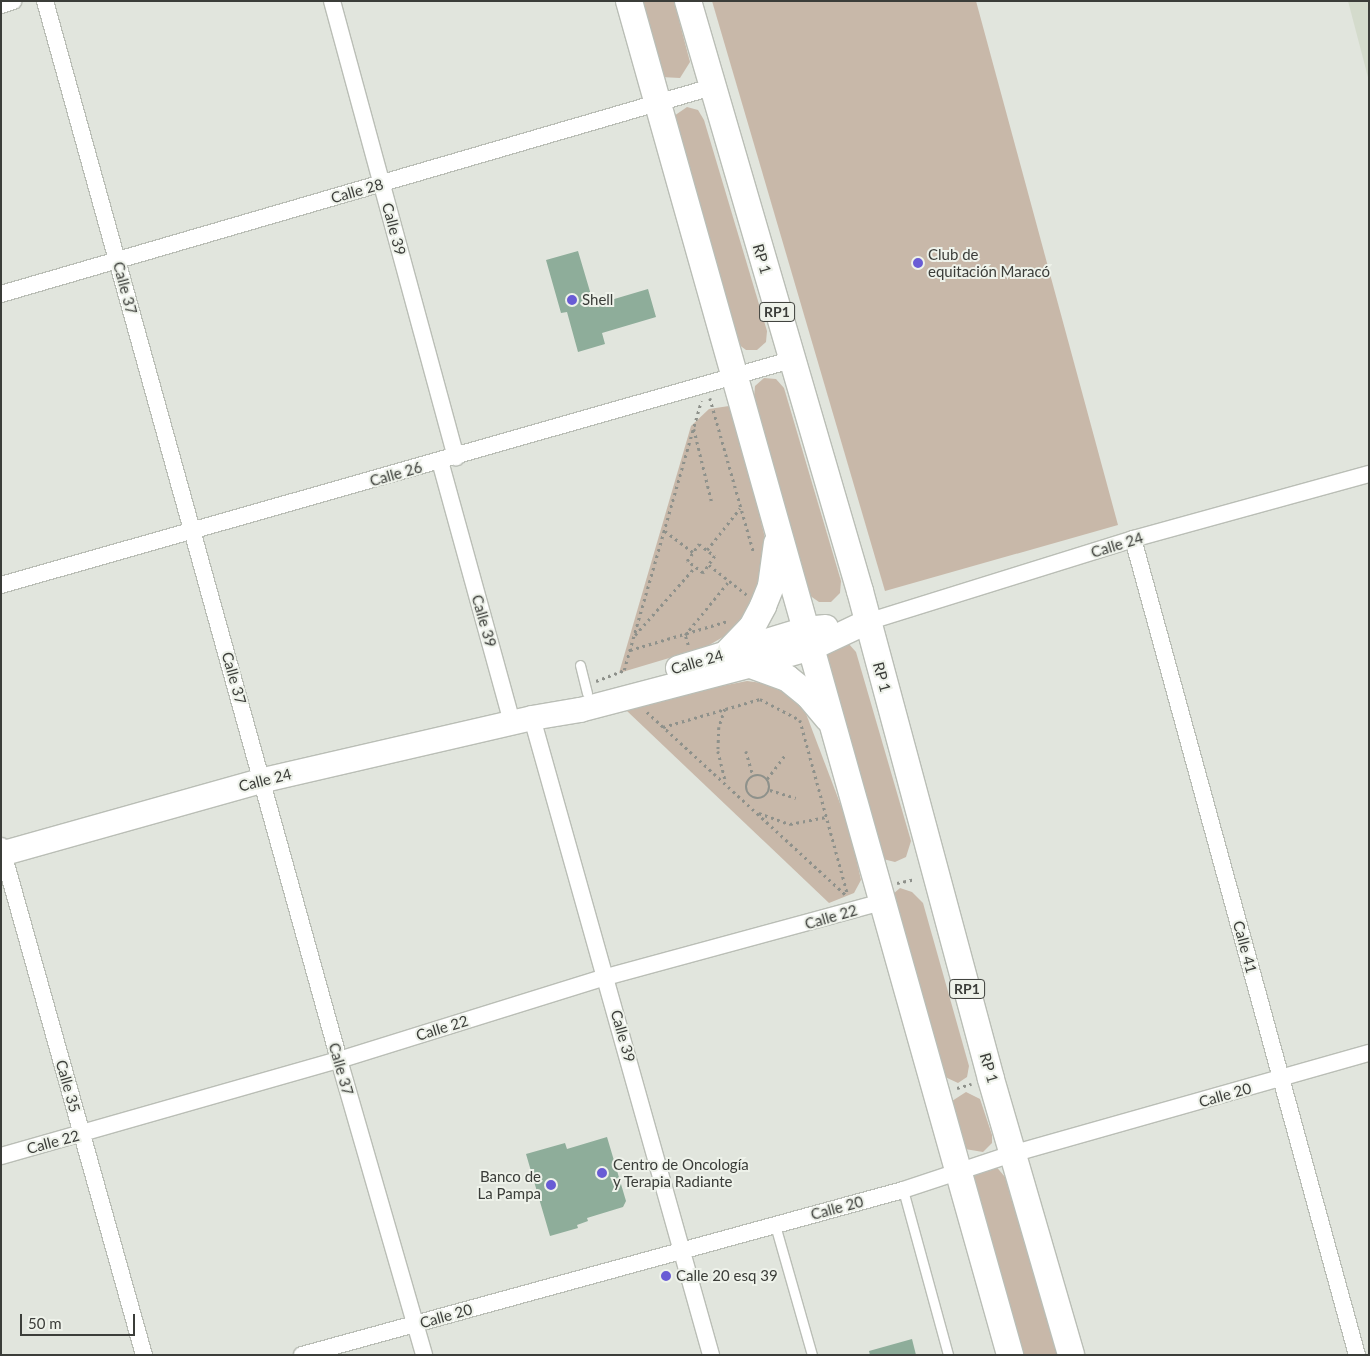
<!DOCTYPE html>
<html>
<head>
<meta charset="utf-8">
<style>
	body { margin:0 }
	#map { position:relative; width:1370px; height:1356px; overflow:hidden; background:#e1e5dd; font-family:Lato,sans-serif }
	div>[style] { position:absolute }
	[style*='--x'] { left:calc(var(--x)*1px); top:calc(var(--y)*1px); width:calc(var(--w)*1px); rotate:calc(var(--a)*1deg) }
	.built>* { inset:0; background:#d4dbcc }
	.green>* { inset:0; background:#c8b8a9 }
	.building>* { inset:0; background:#8ead9a }
	.path>* { height:2.5px; margin-top:-1.25px; transform-origin:0; background:repeating-linear-gradient(90deg,#8e918b 0 2.5px,transparent 0 6.5px) }
	.path>.ring { margin:-1.25px; padding:0; box-sizing:content-box; background:none; border:2.5px solid #8e918b; border-radius:50% }
	.roads { filter:drop-shadow(1px 0 #babeb6) drop-shadow(-1px 0 #babeb6) drop-shadow(0 1px #babeb6) drop-shadow(0 -1px #babeb6) }
	.lane>* { height:9px; margin:-4.5px; padding:0 4.5px; transform-origin:4.5px; border-radius:4.5px; background:#fff }
	.street>* { height:16px; margin:-8px; padding:0 8px; transform-origin:8px; border-radius:8px; background:#fff }
	.secondary>* { height:24px; margin:-12px; padding:0 12px; transform-origin:12px; border-radius:12px; background:#fff }
	.primary>* { height:26px; margin:-13px; padding:0 13px; transform-origin:13px; border-radius:13px; background:#fff }
	.dots>* { width:14px; height:14px; translate:-50% -50%; box-sizing:border-box; border:2px solid #eef2ea; border-radius:50% }
	span { translate:-50% -50%; white-space:nowrap; text-align:center; line-height:1.15; -webkit-text-stroke:4px #eef2ea; paint-order:stroke }
	.shield-label span { padding:1px 4px; background:#eef2ea; border:1px solid; border-radius:4px; -webkit-text-stroke-width:0 }
	.shield-label { font-size:14px; color:#3b3d39; font-weight:700 }
	.street-label { font-size:15px; color:#3b3d39 }
	.poi-label { font-size:15px; color:#3b3d39 }
	.left { translate:0 -50%; text-align:left }
	.right { translate:-100% -50%; text-align:right }
	.frame { position:absolute; inset:0; border:2px solid #3b3d39; pointer-events:none }
	.scale { position:absolute; left:20px; top:1314px; width:115px; height:22px; box-sizing:border-box; border:2px solid #3b3d39; border-top:0; padding-left:6px; font-size:15px; line-height:18px; white-space:nowrap; color:#3b3d39; -webkit-text-stroke:4px #eef2ea; paint-order:stroke }
</style>
</head>
<body>
<div id="map">
	<div class="built">
		<div style="clip-path:polygon(1348px 1px,1369px 1px,1369px 81px)"></div>
	</div>
	<div class="green">
		<div style="clip-path:polygon(636px 1px,674px 1px,690px 62px,680px 78px,661px 77px)"></div>
		<div style="clip-path:polygon(712px 1px,976px 1px,1118px 525px,885px 591px)"></div>
		<div style="clip-path:polygon(687px 107px,698px 110px,704px 120px,767px 331px,766px 342px,757px 350px,746px 350px,738px 344px,674px 116px)"></div>
		<div style="clip-path:polygon(764px 378px,776px 379px,784px 388px,841px 581px,840px 593px,831px 602px,819px 602px,809px 595px,754px 398px,755px 386px)"></div>
		<div style="clip-path:polygon(729px 406px,734px 412px,769px 554px,748px 615px,728px 634px,706px 647px,619px 673px,691px 426px,709px 409px)"></div>
		<div style="clip-path:polygon(848px 643px,856px 652px,911px 841px,906px 857px,895px 862px,883px 859px,826px 656px,827px 650px)"></div>
		<div style="clip-path:polygon(747px 681px,771px 684px,792px 695px,805px 711px,849px 827px,861px 880px,854px 893px,829px 903px,627px 711px,681px 694px)"></div>
		<div style="clip-path:polygon(900px 888px,912px 892px,923px 903px,969px 1066px,967px 1077px,958px 1083px,943px 1076px,892px 895px)"></div>
		<div style="clip-path:polygon(966px 1092px,980px 1099px,992px 1135px,992px 1143px,983px 1152px,965px 1149px,952px 1101px)"></div>
		<div style="clip-path:polygon(994px 1164px,1005px 1177px,1057px 1355px,1021px 1355px,973px 1178px,975px 1173px)"></div>
	</div>
	<div class="building">
		<div style="clip-path:polygon(578px 251px,594px 305px,648px 289px,656px 317px,602px 333px,605px 344px,578px 352px,567px 312px,561px 313px,546px 260px)"></div>
		<div style="clip-path:polygon(607px 1137px,626px 1201px,623px 1207px,587px 1218px,588px 1221px,577px 1225px,578px 1228px,550px 1236px,526px 1154px,565px 1143px,567px 1149px)"></div>
		<div style="clip-path:polygon(912px 1339px,916px 1355px,870px 1355px,869px 1351px)"></div>
	</div>
	<div class="path">
		<div style="--x:710;--y:398;--w:162;--a:74.2"></div>
		<div style="--x:694;--y:429;--w:76;--a:76.3"></div>
		<div style="--x:665;--y:531;--w:35;--a:37"></div>
		<div style="--x:699;--y:544;--w:20;--a:37"></div>
		<div style="--x:715;--y:556;--w:21;--a:125"></div>
		<div style="--x:703;--y:573;--w:20;--a:-143"></div>
		<div style="--x:687;--y:561;--w:21;--a:-55"></div>
		<div style="--x:707;--y:550;--w:53;--a:-51.8"></div>
		<div style="--x:709;--y:565;--w:48;--a:38.3"></div>
		<div style="--x:635;--y:635;--w:91;--a:-48.6"></div>
		<div style="--x:688;--y:645;--w:10;--a:-107"></div>
		<div style="--x:685;--y:635;--w:70;--a:-50.8"></div>
		<div style="--x:630;--y:650;--w:102;--a:-16.5"></div>
		<div style="--x:596;--y:681;--w:30;--a:-21"></div>
		<div style="--x:624;--y:670;--w:280;--a:-74"></div>
		<div style="--x:725;--y:709;--w:19;--a:108"></div>
		<div style="--x:719;--y:727;--w:24;--a:92"></div>
		<div style="--x:718;--y:751;--w:33;--a:76"></div>
		<div style="--x:647;--y:712;--w:272;--a:42.6"></div>
		<div style="--x:663;--y:727;--w:101;--a:-16.1"></div>
		<div style="--x:760;--y:699;--w:45;--a:27.7"></div>
		<div style="--x:800;--y:720;--w:181;--a:74.7"></div>
		<div style="--x:746;--y:751;--w:26;--a:74"></div>
		<div class="ring" style="left:746px;top:775px;width:21.5px;height:21.5px"></div>
		<div style="--x:767;--y:779;--w:30;--a:-53"></div>
		<div style="--x:770;--y:790;--w:27;--a:17"></div>
		<div style="--x:759;--y:813;--w:33;--a:20"></div>
		<div style="--x:790;--y:824;--w:38;--a:-11"></div>
		<div style="--x:897;--y:883;--w:19;--a:-12"></div>
		<div style="--x:957;--y:1088;--w:15;--a:-16"></div>
	</div>
	<div class="roads">
		<div class="lane">
			<div style="--x:580;--y:665;--w:29;--a:76"></div>
			<div style="--x:903;--y:1190;--w:171;--a:74.7"></div>
			<div style="--x:775;--y:1225;--w:135;--a:74.1"></div>
		</div>
		<div class="street">
			<div style="--x:45;--y:1;--w:1099;--a:74.48"></div>
			<div style="--x:339;--y:1060;--w:307;--a:73.9"></div>
			<div style="--x:332;--y:1;--w:473;--a:74.8"></div>
			<div style="--x:1;--y:5;--w:13;--a:-18"></div>
			<div style="--x:1;--y:294;--w:741;--a:-16.23"></div>
			<div style="--x:440;--y:461;--w:272;--a:74.6"></div>
			<div style="--x:1133;--y:539;--w:846;--a:74.65"></div>
			<div style="--x:1;--y:585;--w:821;--a:-15.9"></div>
			<div style="--x:867;--y:622;--w:279;--a:-17.3"></div>
			<div style="--x:1133;--y:539;--w:245;--a:-15.4"></div>
			<div style="--x:532;--y:718;--w:662;--a:74.3"></div>
			<div style="--x:1;--y:846;--w:529;--a:74.31"></div>
			<div style="--x:1;--y:1156;--w:351;--a:-15.9"></div>
			<div style="--x:339;--y:1060;--w:280;--a:-17.3"></div>
			<div style="--x:606;--y:977;--w:287;--a:-15.2"></div>
			<div style="--x:302;--y:1355;--w:623;--a:-15.35"></div>
			<div style="--x:903;--y:1190;--w:118;--a:-18.3"></div>
			<div style="--x:1015;--y:1153;--w:368;--a:-15.8"></div>
		</div>
		<div class="secondary">
			<div style="--x:678;--y:668;--w:134;--a:-16.9"></div>
			<div style="--x:806;--y:629;--w:20;--a:-6"></div>
			<div style="--x:1;--y:854;--w:273;--a:-15.7"></div>
			<div style="--x:264;--y:780;--w:275;--a:-13"></div>
			<div style="--x:532;--y:718;--w:49;--a:-9.5"></div>
			<div style="--x:580;--y:710;--w:177;--a:-14.7"></div>
			<div style="--x:751;--y:665;--w:63;--a:-15.6"></div>
			<div style="--x:812;--y:648;--w:61;--a:-25.3"></div>
		</div>
		<div class="primary">
			<div style="--x:629;--y:1;--w:1407;--a:74.28"></div>
			<div style="--x:688;--y:1;--w:615;--a:73.75"></div>
			<div style="--x:860;--y:591;--w:505;--a:74.97"></div>
			<div style="--x:991;--y:1079;--w:287;--a:73.8"></div>
			<div style="--x:726;--y:654;--w:37;--a:-46"></div>
			<div style="--x:752;--y:627;--w:24;--a:-62"></div>
			<div style="--x:763;--y:606;--w:22;--a:-68"></div>
			<div style="--x:771;--y:586;--w:43;--a:-82.1"></div>
			<div style="--x:751;--y:665;--w:38;--a:20"></div>
			<div style="--x:787;--y:678;--w:28;--a:39"></div>
			<div style="--x:809;--y:696;--w:30;--a:50"></div>
		</div>
	</div>
	<div class="dots">
		<div style="left:918px;top:263px;background:#695cd5"></div>
		<div style="left:572px;top:300px;background:#695cd5"></div>
		<div style="left:602px;top:1173px;background:#695cd5"></div>
		<div style="left:551px;top:1185px;background:#695cd5"></div>
		<div style="left:666px;top:1276px;background:#695cd5"></div>
	</div>
	<div class="shield-label">
		<span style="left:777px;top:312px">RP1</span>
		<span style="left:967px;top:989px">RP1</span>
	</div>
	<div class="street-label">
		<span style="left:357px;top:191px;rotate:-16deg">Calle 28</span>
		<span style="left:394px;top:229px;rotate:75deg">Calle 39</span>
		<span style="left:762px;top:259px;rotate:74deg">RP 1</span>
		<span style="left:125px;top:288px;rotate:75deg">Calle 37</span>
		<span style="left:396px;top:474px;rotate:-16deg">Calle 26</span>
		<span style="left:1117px;top:545px;rotate:-17deg">Calle 24</span>
		<span style="left:484px;top:621px;rotate:74deg">Calle 39</span>
		<span style="left:697px;top:662px;rotate:-16deg">Calle 24</span>
		<span style="left:882px;top:677px;rotate:75deg">RP 1</span>
		<span style="left:234px;top:678px;rotate:74deg">Calle 37</span>
		<span style="left:265px;top:780px;rotate:-14deg">Calle 24</span>
		<span style="left:831px;top:917px;rotate:-16deg">Calle 22</span>
		<span style="left:1245px;top:947px;rotate:75deg">Calle 41</span>
		<span style="left:442px;top:1028px;rotate:-17deg">Calle 22</span>
		<span style="left:623px;top:1036px;rotate:74deg">Calle 39</span>
		<span style="left:989px;top:1068px;rotate:74deg">RP 1</span>
		<span style="left:341px;top:1069px;rotate:74deg">Calle 37</span>
		<span style="left:68px;top:1086px;rotate:74deg">Calle 35</span>
		<span style="left:1225px;top:1095px;rotate:-16deg">Calle 20</span>
		<span style="left:53px;top:1142px;rotate:-15deg">Calle 22</span>
		<span style="left:837px;top:1208px;rotate:-15deg">Calle 20</span>
		<span style="left:446px;top:1316px;rotate:-16deg">Calle 20</span>
	</div>
	<div class="poi-label">
		<span class="left" style="left:928px;top:263px">Club de<br>equitación Maracó</span>
		<span class="left" style="left:582px;top:300px">Shell</span>
		<span class="left" style="left:613px;top:1173px">Centro de Oncología<br>y Terapia Radiante</span>
		<span class="right" style="left:541px;top:1185px">Banco de<br>La Pampa</span>
		<span class="left" style="left:676px;top:1276px">Calle 20 esq 39</span>
	</div>
	<div class="frame"></div>
	<div class="scale">50 m</div>
</div>
</body>
</html>
